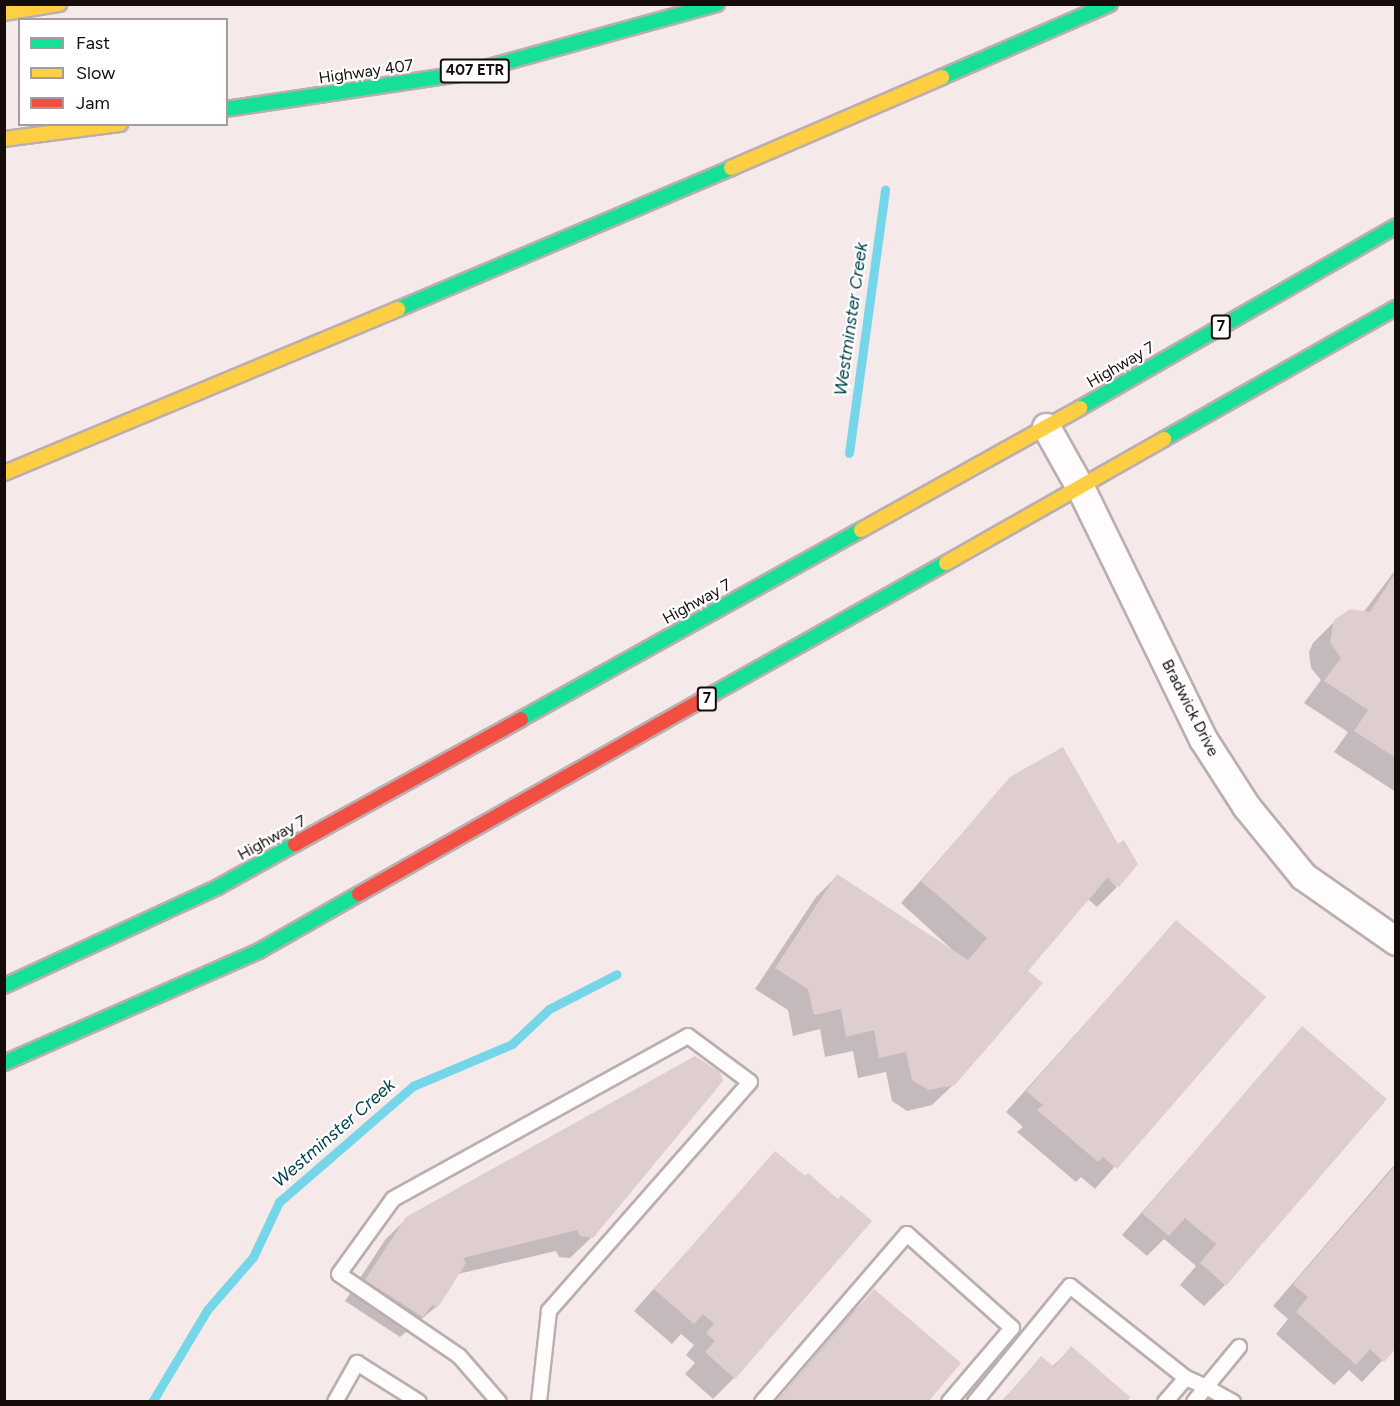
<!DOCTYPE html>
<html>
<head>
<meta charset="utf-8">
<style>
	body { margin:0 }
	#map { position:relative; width:1400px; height:1406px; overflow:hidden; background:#f6e9ea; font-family:Figtree,sans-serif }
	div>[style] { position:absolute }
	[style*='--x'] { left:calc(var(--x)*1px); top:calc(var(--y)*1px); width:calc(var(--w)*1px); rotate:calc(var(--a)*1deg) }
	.shadow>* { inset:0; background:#0003 }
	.stream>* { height:9px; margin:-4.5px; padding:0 4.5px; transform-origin:4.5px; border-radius:4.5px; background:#76d6e9 }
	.building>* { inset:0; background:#dfcecf }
	.roads { filter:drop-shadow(2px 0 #bbaeaf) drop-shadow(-2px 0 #bbaeaf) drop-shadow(0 2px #bbaeaf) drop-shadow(0 -2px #bbaeaf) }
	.lane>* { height:14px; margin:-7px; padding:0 7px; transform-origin:7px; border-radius:7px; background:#fefcfc }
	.street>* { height:27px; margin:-13.5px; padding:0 13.5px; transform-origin:13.5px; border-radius:13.5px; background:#fefcfc }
	.fast>* { height:14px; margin:-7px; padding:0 7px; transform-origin:7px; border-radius:7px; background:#16e098 }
	.slow>* { height:14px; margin:-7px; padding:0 7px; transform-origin:7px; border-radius:7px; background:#ffcf43 }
	.jam>* { height:14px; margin:-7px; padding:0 7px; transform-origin:7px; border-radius:7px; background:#f24e42 }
	span { translate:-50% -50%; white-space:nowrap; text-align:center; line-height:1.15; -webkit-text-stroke:4.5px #fff; paint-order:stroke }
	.shield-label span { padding:2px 4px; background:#fff; border:2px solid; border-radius:4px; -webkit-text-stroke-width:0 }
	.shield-label { font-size:15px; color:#170c0c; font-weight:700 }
	.street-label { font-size:16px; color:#170c0c }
	.water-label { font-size:18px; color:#00424d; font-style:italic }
	.frame { position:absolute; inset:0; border:6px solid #170c0c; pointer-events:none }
	.legend { position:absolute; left:18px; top:18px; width:210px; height:108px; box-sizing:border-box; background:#fff; border:2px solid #a29e9e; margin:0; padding:8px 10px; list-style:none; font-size:18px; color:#170c0c }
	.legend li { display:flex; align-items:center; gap:12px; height:30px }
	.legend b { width:30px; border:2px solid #a29e9e }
</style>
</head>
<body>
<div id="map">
	<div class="shadow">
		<div style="clip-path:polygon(1396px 569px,1396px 792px,1334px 752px,1348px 732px,1304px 703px,1321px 680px,1311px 668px,1309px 652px,1313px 643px,1335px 621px,1363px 613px)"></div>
		<div style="clip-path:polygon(1011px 778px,1117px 846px,1136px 864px,1117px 886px,1102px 873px,1117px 887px,1097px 907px,1088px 899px,1025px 971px,954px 1084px,932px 1105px,907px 1111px,892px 1101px,886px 1072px,858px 1078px,853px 1051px,825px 1057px,820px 1029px,793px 1036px,788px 1010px,755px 989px,816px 897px,837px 876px,958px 955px,901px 903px)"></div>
		<div style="clip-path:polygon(1176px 922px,1263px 997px,1095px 1189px,1081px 1177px,1076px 1182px,1017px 1132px,1023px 1127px,1006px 1112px)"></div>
		<div style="clip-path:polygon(1302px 1028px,1225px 1285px,1204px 1306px,1180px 1285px,1196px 1266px,1164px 1239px,1147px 1256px,1122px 1235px)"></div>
		<div style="clip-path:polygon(695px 1058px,592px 1237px,570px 1258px,559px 1257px,556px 1251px,458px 1274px,436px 1307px,400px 1337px,345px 1301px,385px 1240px,407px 1218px)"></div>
		<div style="clip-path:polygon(775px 1153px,837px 1200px,734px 1378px,713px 1399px,685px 1374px,695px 1363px,686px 1355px,694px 1345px,681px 1334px,672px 1344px,634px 1311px)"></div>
		<div style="clip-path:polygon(1396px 1163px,1396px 1346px,1362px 1382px,1349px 1370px,1334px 1385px,1276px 1334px,1288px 1319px,1273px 1306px)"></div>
		<div style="clip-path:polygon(874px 1291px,926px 1402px,776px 1402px,853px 1312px)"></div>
		<div style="clip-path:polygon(1071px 1348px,1125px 1402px,1001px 1402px,1041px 1358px,1052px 1367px)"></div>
	</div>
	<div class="stream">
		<div style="--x:849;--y:453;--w:266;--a:-82.2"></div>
		<div style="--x:152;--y:1402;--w:107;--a:-59.1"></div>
		<div style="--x:207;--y:1310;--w:70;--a:-49"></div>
		<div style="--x:253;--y:1257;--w:61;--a:-64.7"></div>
		<div style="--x:279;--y:1202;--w:177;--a:-40.9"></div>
		<div style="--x:413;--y:1086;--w:108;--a:-23"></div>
		<div style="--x:512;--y:1044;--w:51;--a:-43.4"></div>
		<div style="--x:549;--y:1009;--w:76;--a:-27.2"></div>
	</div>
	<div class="building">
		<div style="clip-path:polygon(1396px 572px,1396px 758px,1354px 731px,1368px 710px,1324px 681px,1341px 658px,1330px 642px,1334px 620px,1350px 609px,1370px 612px)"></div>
		<div style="clip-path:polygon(1063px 747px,1118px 844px,1124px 840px,1138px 864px,1119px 887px,1108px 877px,1028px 971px,1043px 983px,955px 1085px,929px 1090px,912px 1080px,906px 1052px,879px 1058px,874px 1030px,846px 1037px,841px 1009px,814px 1015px,808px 989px,775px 968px,837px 874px,968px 960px,987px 938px,921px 881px,1010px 777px)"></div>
		<div style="clip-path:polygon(1176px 920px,1266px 997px,1117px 1169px,1103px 1157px,1098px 1162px,1037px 1110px,1043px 1105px,1026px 1091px)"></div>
		<div style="clip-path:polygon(1302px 1026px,1387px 1099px,1226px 1286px,1200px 1263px,1216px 1244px,1185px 1218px,1169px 1236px,1142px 1213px)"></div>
		<div style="clip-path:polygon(695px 1056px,720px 1072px,723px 1081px,593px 1238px,580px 1236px,577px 1230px,463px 1258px,466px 1263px,446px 1295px,437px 1308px,432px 1305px,423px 1317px,365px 1280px,406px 1217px)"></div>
		<div style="clip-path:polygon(775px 1151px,805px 1176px,808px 1173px,838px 1199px,841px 1195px,872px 1221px,735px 1379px,705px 1352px,715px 1341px,706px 1333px,714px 1324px,703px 1314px,694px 1324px,654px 1289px)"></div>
		<div style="clip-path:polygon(1396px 1165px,1396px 1348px,1384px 1362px,1370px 1349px,1356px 1365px,1296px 1312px,1308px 1297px,1293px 1284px)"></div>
		<div style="clip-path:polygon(874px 1289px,961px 1363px,928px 1402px,777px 1402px)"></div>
		<div style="clip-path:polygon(1071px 1346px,1130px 1397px,1127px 1402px,1002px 1402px,1041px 1356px,1054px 1367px)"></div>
	</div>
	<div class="roads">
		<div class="lane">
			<div style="--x:1186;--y:1378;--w:22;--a:24"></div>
			<div style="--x:1206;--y:1387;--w:52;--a:-50.5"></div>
			<div style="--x:335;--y:1402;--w:45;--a:-60.6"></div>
			<div style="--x:357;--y:1363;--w:73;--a:32.2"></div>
			<div style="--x:499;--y:1402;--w:61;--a:-131"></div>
			<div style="--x:459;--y:1356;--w:145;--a:-145.7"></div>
			<div style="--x:339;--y:1274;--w:92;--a:-54.2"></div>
			<div style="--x:393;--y:1199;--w:337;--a:-28.9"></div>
			<div style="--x:688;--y:1036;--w:77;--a:36.6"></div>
			<div style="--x:750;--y:1082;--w:305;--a:131.3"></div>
			<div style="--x:549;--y:1311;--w:92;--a:96.3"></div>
			<div style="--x:762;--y:1402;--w:222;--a:-49.2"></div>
			<div style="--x:907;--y:1234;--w:141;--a:41.8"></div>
			<div style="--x:1012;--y:1328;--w:97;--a:130.4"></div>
			<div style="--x:975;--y:1402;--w:150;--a:-50.7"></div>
			<div style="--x:1070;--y:1286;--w:148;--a:38.4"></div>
			<div style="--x:1186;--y:1378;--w:32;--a:131"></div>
			<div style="--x:1194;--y:1402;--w:19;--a:-51"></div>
			<div style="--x:1206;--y:1387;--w:31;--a:29"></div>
		</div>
		<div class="street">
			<div style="--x:1046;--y:427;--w:71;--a:60.6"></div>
			<div style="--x:1081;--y:489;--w:278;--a:64"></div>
			<div style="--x:1203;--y:739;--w:80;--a:57.3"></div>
			<div style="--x:1246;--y:806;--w:90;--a:50.8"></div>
			<div style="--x:1303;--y:876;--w:113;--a:35"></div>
		</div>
		<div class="fast">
			<div style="--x:942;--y:77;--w:183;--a:-23.5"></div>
			<div style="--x:226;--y:109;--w:244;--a:-8.5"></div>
			<div style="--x:467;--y:73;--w:259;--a:-15.4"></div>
			<div style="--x:398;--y:309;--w:362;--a:-22.9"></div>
			<div style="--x:1080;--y:408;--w:365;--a:-29.9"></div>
			<div style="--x:1164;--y:439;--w:266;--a:-29.5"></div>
			<div style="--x:702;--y:700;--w:280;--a:-29.3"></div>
			<div style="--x:521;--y:719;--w:389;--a:-29.1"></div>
			<div style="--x:4;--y:986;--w:236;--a:-24.8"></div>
			<div style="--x:218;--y:887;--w:88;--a:-29.2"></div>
			<div style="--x:4;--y:1063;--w:279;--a:-23.7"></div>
			<div style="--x:259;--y:951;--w:115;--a:-29.7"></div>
		</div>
		<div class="slow">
			<div style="--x:4;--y:13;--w:56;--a:-9.3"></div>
			<div style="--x:4;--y:139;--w:117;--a:-7.4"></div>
			<div style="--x:731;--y:168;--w:230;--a:-23.3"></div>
			<div style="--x:4;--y:473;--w:427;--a:-22.6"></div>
			<div style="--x:861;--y:530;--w:251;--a:-29.1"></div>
			<div style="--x:946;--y:563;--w:251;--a:-29.6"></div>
		</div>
		<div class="jam">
			<div style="--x:295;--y:844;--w:258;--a:-28.9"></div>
			<div style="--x:359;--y:894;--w:394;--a:-29.5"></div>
		</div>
	</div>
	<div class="shield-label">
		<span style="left:475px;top:71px">407 ETR</span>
		<span style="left:1221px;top:327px">7</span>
		<span style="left:707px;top:699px">7</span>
	</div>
	<div class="street-label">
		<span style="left:366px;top:72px;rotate:-8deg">Highway 407</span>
		<span style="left:1121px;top:365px;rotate:-30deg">Highway 7</span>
		<span style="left:697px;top:602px;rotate:-29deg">Highway 7</span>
		<span style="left:1190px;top:708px;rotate:63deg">Bradwick Drive</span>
		<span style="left:272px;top:838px;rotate:-29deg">Highway 7</span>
	</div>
	<div class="water-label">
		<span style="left:851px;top:319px;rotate:-82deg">Westminster Creek</span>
		<span style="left:334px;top:1133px;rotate:-41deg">Westminster Creek</span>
	</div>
	<div class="frame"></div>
	<ul class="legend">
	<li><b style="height:8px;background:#16e098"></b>Fast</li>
	<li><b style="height:8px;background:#ffcf43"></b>Slow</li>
	<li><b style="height:8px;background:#f24e42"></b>Jam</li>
	</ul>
</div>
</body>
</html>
